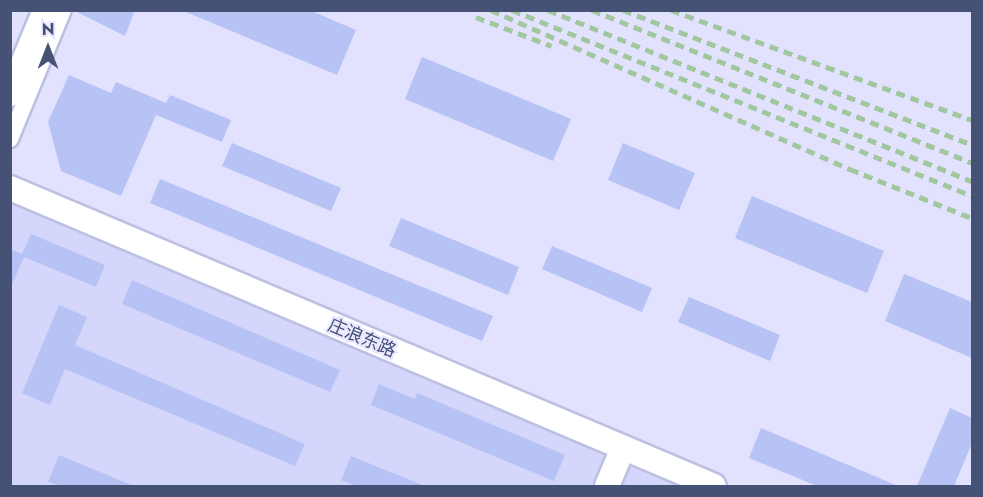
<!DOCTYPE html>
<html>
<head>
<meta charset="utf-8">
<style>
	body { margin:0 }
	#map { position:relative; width:983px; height:497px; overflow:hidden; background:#e2e1fe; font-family:Jost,"Noto Sans SC",sans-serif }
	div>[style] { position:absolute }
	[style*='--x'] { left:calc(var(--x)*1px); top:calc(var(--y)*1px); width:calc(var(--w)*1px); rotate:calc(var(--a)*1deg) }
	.residential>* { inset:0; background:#d5d6fb }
	.building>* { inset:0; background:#b7c2f5 }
	.roads { filter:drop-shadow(2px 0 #bcc1e2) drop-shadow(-2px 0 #bcc1e2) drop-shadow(0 2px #bcc1e2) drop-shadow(0 -2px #bcc1e2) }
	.street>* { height:16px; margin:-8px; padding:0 8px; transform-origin:8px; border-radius:8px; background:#fff }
	.secondary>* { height:24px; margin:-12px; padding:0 12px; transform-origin:12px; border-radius:12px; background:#fff }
	.rail>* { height:4.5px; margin-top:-2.25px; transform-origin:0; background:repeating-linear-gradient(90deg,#a1c79f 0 9px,transparent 0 15px) }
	span { translate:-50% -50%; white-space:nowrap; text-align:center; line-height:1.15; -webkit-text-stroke:4.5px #eae9ff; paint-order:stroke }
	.street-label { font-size:18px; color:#465176 }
	.frame { position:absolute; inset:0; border:12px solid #465176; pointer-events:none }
	.north { position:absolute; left:18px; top:18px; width:60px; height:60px; -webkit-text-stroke:4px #eae9ff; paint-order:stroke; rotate:0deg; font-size:16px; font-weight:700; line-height:24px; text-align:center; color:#465176 }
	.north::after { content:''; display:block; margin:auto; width:21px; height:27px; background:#465176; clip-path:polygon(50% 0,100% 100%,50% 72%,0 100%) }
</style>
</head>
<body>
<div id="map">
	<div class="residential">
		<div style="clip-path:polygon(11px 188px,730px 486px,11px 486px)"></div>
	</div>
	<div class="building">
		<div style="clip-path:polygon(73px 10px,135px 10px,125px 36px)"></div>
		<div style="clip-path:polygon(181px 10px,309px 10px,356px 30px,337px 75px)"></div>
		<div style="clip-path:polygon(422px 57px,571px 119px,553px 161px,405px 99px)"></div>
		<div style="clip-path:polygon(69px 75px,111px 93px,116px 82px,166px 103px,170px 95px,231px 120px,222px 142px,156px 115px,121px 196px,61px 171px,48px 122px)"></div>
		<div style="clip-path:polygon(232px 143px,341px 188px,331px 211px,222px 166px)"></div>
		<div style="clip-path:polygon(623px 143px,695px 173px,679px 210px,608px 180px)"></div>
		<div style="clip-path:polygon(160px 179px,493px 316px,482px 341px,150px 203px)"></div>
		<div style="clip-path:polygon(752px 196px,884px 251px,867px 293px,735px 238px)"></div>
		<div style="clip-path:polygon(401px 218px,519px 267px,508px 295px,389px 246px)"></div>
		<div style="clip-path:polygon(31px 234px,105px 265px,96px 287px,24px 257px,10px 289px,10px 249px,22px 254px)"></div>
		<div style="clip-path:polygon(552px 246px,652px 288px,642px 312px,542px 269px)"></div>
		<div style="clip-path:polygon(904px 274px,972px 302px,972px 358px,885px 321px)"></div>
		<div style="clip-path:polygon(132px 280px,340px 370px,330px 392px,122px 304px)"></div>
		<div style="clip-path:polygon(689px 297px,780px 335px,770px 361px,678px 322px)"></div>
		<div style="clip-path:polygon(59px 305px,87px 317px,75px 345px,305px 444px,295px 466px,65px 369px,50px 405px,22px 393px)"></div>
		<div style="clip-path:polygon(379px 384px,415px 399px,417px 393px,565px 455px,554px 481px,371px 405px)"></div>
		<div style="clip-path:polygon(950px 408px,972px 418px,972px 443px,954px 486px,917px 486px)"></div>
		<div style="clip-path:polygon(761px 428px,898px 486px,817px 486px,749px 458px)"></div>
		<div style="clip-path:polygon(59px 455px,134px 486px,60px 486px,48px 482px)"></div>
		<div style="clip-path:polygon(351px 456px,425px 486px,357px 486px,341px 480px)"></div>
	</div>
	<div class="roads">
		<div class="street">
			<div style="--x:10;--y:139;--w:139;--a:-67.7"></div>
		</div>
		<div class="secondary">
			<div style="--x:10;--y:94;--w:91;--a:-67.4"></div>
			<div style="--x:10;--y:188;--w:764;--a:22.94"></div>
			<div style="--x:607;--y:486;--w:41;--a:-67.2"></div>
		</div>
	</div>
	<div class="rail">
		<div style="--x:491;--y:10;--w:393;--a:23.9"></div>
		<div style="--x:850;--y:169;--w:131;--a:21.9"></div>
		<div style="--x:512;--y:10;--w:496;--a:22"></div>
		<div style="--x:548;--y:10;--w:457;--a:22"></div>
		<div style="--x:592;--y:10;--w:410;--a:21.9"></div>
		<div style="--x:623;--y:10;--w:374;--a:21.1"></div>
		<div style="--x:671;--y:10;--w:320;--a:20.1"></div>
		<div style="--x:476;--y:17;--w:81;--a:20.9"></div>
	</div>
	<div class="street-label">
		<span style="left:362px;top:338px;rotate:23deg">庄浪东路</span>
	</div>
	<div class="frame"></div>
	<div class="north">N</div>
</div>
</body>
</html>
